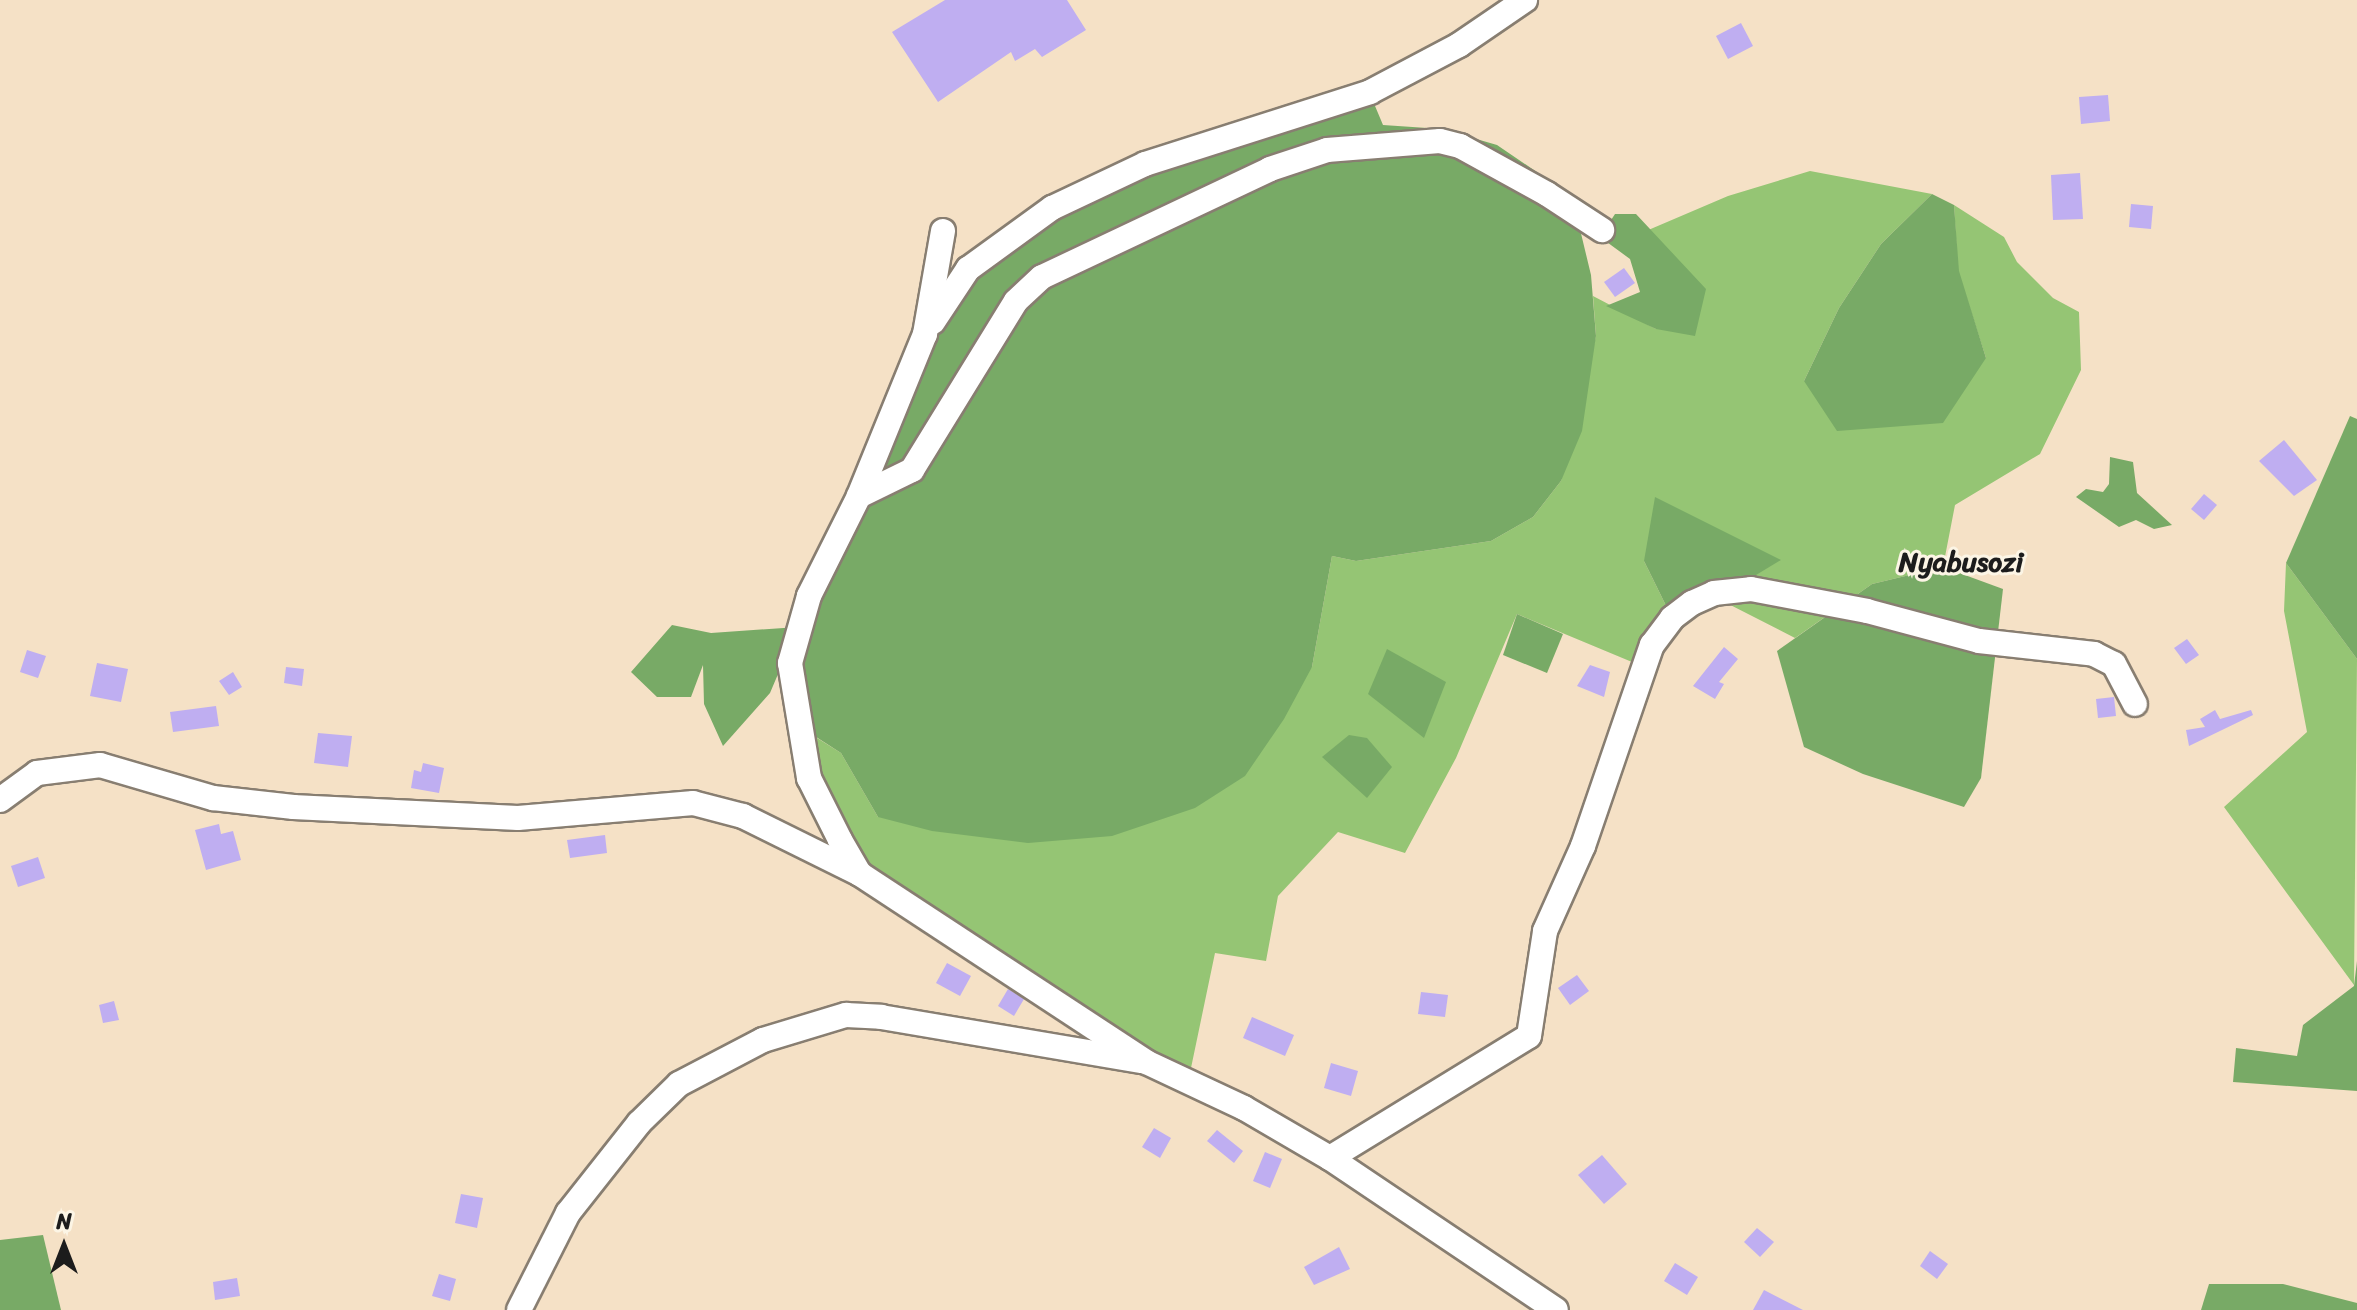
<!DOCTYPE html>
<html>
<head>
<meta charset="utf-8">
<style>
	body { margin:0 }
	#map { position:relative; width:2357px; height:1310px; overflow:hidden; background:#f5e1c6; font-family:Sriracha,sans-serif }
	div>[style] { position:absolute }
	[style*='--x'] { left:calc(var(--x)*1px); top:calc(var(--y)*1px); width:calc(var(--w)*1px); rotate:calc(var(--a)*1deg) }
	.green>* { inset:0; background:#95c574 }
	.forest>* { inset:0; background:#78aa66 }
	.building>* { inset:0; background:#bfaef1 }
	.roads { filter:drop-shadow(2px 0 #887e71) drop-shadow(-2px 0 #887e71) drop-shadow(0 2px #887e71) drop-shadow(0 -2px #887e71) }
	.minor>* { height:24px; margin:-12px; padding:0 12px; transform-origin:12px; border-radius:12px; background:#fff }
	span { translate:-50% -50%; white-space:nowrap; text-align:center; line-height:1.15; -webkit-text-stroke:6px #fcf5e5; paint-order:stroke }
	.quarter-label { font-size:28px; color:#1c1c1c; font-weight:700 }
	.north { position:absolute; left:24px; top:1206px; width:80px; height:80px; -webkit-text-stroke:6px #fcf5e5; paint-order:stroke; rotate:0deg; font-size:22px; font-weight:700; line-height:32px; text-align:center; color:#1c1c1c }
	.north::after { content:''; display:block; margin:auto; width:28px; height:36px; background:#1c1c1c; clip-path:polygon(50% 0,100% 100%,50% 72%,0 100%) }
</style>
</head>
<body>
<div id="map">
	<div class="green">
		<div style="clip-path:polygon(1810px 171px,1932px 194px,1881px 244px,1839px 308px,1804px 381px,1986px 358px,1958px 271px,1954px 205px,2004px 237px,2017px 262px,2053px 298px,2079px 312px,2081px 370px,2040px 454px,1955px 505px,1943px 567px,1872px 584px,1795px 638px,1644px 561px,1672px 618px,1644px 667px,1517px 614px,1456px 758px,1405px 853px,1338px 832px,1278px 896px,1266px 961px,1215px 953px,1191px 1068px,1153px 1057px,870px 872px,818px 793px,806px 731px,841px 753px,878px 817px,1312px 667px,1332px 556px,1356px 561px,1491px 541px,1533px 517px,1561px 481px,1596px 336px,1593px 296px,1656px 329px,1646px 231px,1728px 196px)"></div>
		<div style="clip-path:polygon(2286px 563px,2357px 659px,2354px 985px,2224px 807px,2307px 732px,2284px 611px)"></div>
	</div>
	<div class="forest">
		<div style="clip-path:polygon(1370px 94px,1383px 125px,1442px 129px,1497px 145px,1572px 196px,1591px 275px,1596px 336px,1582px 431px,1561px 481px,1533px 517px,1491px 541px,1356px 561px,1332px 556px,1312px 667px,1284px 719px,1245px 776px,1195px 808px,1112px 836px,1028px 843px,932px 831px,878px 817px,841px 753px,796px 724px,801px 664px,809px 614px,918px 362px,968px 271px,1052px 209px)"></div>
		<div style="clip-path:polygon(1932px 194px,1954px 205px,1959px 271px,1986px 358px,1943px 423px,1837px 431px,1804px 381px,1839px 308px,1881px 244px)"></div>
		<div style="clip-path:polygon(1615px 214px,1636px 214px,1706px 289px,1695px 336px,1656px 329px,1606px 306px,1640px 292px,1630px 259px,1600px 237px)"></div>
		<div style="clip-path:polygon(2350px 416px,2357px 419px,2357px 659px,2286px 563px)"></div>
		<div style="clip-path:polygon(2110px 457px,2133px 462px,2137px 493px,2172px 525px,2154px 529px,2136px 520px,2119px 527px,2076px 497px,2086px 489px,2103px 492px,2109px 484px)"></div>
		<div style="clip-path:polygon(1655px 497px,1781px 560px,1675px 624px,1644px 561px)"></div>
		<div style="clip-path:polygon(1943px 567px,2003px 589px,1981px 778px,1964px 807px,1863px 774px,1804px 747px,1777px 651px,1872px 584px)"></div>
		<div style="clip-path:polygon(1517px 614px,1563px 634px,1547px 673px,1503px 655px)"></div>
		<div style="clip-path:polygon(672px 625px,711px 633px,798px 627px,770px 693px,723px 746px,704px 704px,703px 665px,691px 697px,657px 697px,631px 672px)"></div>
		<div style="clip-path:polygon(1387px 649px,1446px 682px,1424px 738px,1368px 694px)"></div>
		<div style="clip-path:polygon(1349px 735px,1367px 738px,1392px 767px,1367px 798px,1322px 757px)"></div>
		<div style="clip-path:polygon(2357px 961px,2357px 1091px,2233px 1082px,2236px 1048px,2297px 1056px,2303px 1025px,2354px 986px)"></div>
		<div style="clip-path:polygon(43px 1235px,61px 1310px,0 1310px,0 1240px)"></div>
		<div style="clip-path:polygon(2209px 1284px,2283px 1284px,2357px 1303px,2357px 1310px,2201px 1310px)"></div>
	</div>
	<div class="building">
		<div style="clip-path:polygon(945px 0,1067px 0,1086px 30px,1042px 57px,1035px 49px,1015px 61px,1011px 52px,938px 102px,892px 32px)"></div>
		<div style="clip-path:polygon(1741px 23px,1753px 46px,1728px 59px,1716px 36px)"></div>
		<div style="clip-path:polygon(2108px 95px,2110px 121px,2081px 124px,2079px 97px)"></div>
		<div style="clip-path:polygon(2080px 173px,2083px 219px,2053px 220px,2051px 175px)"></div>
		<div style="clip-path:polygon(2131px 204px,2153px 206px,2151px 229px,2129px 227px)"></div>
		<div style="clip-path:polygon(1624px 268px,1635px 283px,1615px 297px,1604px 282px)"></div>
		<div style="clip-path:polygon(2284px 440px,2317px 480px,2294px 496px,2259px 461px)"></div>
		<div style="clip-path:polygon(2204px 494px,2217px 505px,2204px 520px,2191px 509px)"></div>
		<div style="clip-path:polygon(2187px 639px,2199px 655px,2186px 664px,2174px 648px)"></div>
		<div style="clip-path:polygon(1724px 647px,1738px 659px,1719px 682px,1724px 684px,1715px 699px,1693px 686px)"></div>
		<div style="clip-path:polygon(27px 650px,46px 656px,38px 678px,20px 672px)"></div>
		<div style="clip-path:polygon(97px 663px,128px 669px,121px 702px,90px 696px)"></div>
		<div style="clip-path:polygon(1590px 665px,1610px 672px,1604px 697px,1577px 686px)"></div>
		<div style="clip-path:polygon(286px 667px,304px 669px,302px 686px,284px 683px)"></div>
		<div style="clip-path:polygon(233px 672px,242px 687px,229px 695px,219px 681px)"></div>
		<div style="clip-path:polygon(2114px 697px,2116px 716px,2098px 718px,2096px 699px)"></div>
		<div style="clip-path:polygon(216px 706px,219px 726px,173px 732px,170px 712px)"></div>
		<div style="clip-path:polygon(2215px 710px,2220px 719px,2251px 710px,2253px 715px,2189px 746px,2186px 730px,2205px 727px,2200px 719px)"></div>
		<div style="clip-path:polygon(318px 733px,352px 736px,348px 767px,314px 763px)"></div>
		<div style="clip-path:polygon(423px 763px,444px 768px,439px 793px,411px 788px,414px 770px,421px 772px)"></div>
		<div style="clip-path:polygon(219px 824px,221px 834px,233px 831px,241px 860px,206px 870px,195px 830px)"></div>
		<div style="clip-path:polygon(605px 835px,607px 853px,570px 858px,567px 840px)"></div>
		<div style="clip-path:polygon(38px 857px,45px 878px,18px 887px,11px 866px)"></div>
		<div style="clip-path:polygon(947px 963px,971px 976px,960px 996px,936px 983px)"></div>
		<div style="clip-path:polygon(1577px 975px,1589px 991px,1570px 1005px,1558px 988px)"></div>
		<div style="clip-path:polygon(1008px 989px,1024px 999px,1014px 1016px,998px 1006px)"></div>
		<div style="clip-path:polygon(1421px 992px,1448px 995px,1445px 1017px,1418px 1014px)"></div>
		<div style="clip-path:polygon(114px 1001px,119px 1020px,103px 1023px,99px 1005px)"></div>
		<div style="clip-path:polygon(1252px 1017px,1294px 1035px,1285px 1056px,1243px 1038px)"></div>
		<div style="clip-path:polygon(1331px 1063px,1358px 1071px,1351px 1096px,1324px 1088px)"></div>
		<div style="clip-path:polygon(1154px 1128px,1171px 1138px,1160px 1158px,1142px 1147px)"></div>
		<div style="clip-path:polygon(1217px 1130px,1243px 1151px,1234px 1163px,1207px 1141px)"></div>
		<div style="clip-path:polygon(1265px 1152px,1282px 1159px,1270px 1188px,1253px 1181px)"></div>
		<div style="clip-path:polygon(1602px 1155px,1627px 1184px,1604px 1204px,1578px 1175px)"></div>
		<div style="clip-path:polygon(461px 1194px,483px 1198px,477px 1228px,455px 1223px)"></div>
		<div style="clip-path:polygon(1757px 1228px,1774px 1242px,1760px 1257px,1744px 1242px)"></div>
		<div style="clip-path:polygon(1339px 1247px,1350px 1269px,1314px 1285px,1304px 1267px)"></div>
		<div style="clip-path:polygon(1930px 1251px,1948px 1264px,1937px 1279px,1920px 1266px)"></div>
		<div style="clip-path:polygon(1675px 1263px,1698px 1277px,1687px 1295px,1664px 1281px)"></div>
		<div style="clip-path:polygon(439px 1274px,456px 1279px,450px 1301px,432px 1296px)"></div>
		<div style="clip-path:polygon(237px 1278px,240px 1296px,215px 1300px,213px 1282px)"></div>
		<div style="clip-path:polygon(1764px 1290px,1803px 1310px,1753px 1310px)"></div>
	</div>
	<div class="roads">
		<div class="minor">
			<div style="--x:943;--y:231;--w:105;--a:99.9"></div>
			<div style="--x:925;--y:334;--w:175;--a:112.2"></div>
			<div style="--x:859;--y:496;--w:112;--a:116.6"></div>
			<div style="--x:809;--y:596;--w:70;--a:105.8"></div>
			<div style="--x:790;--y:663;--w:117;--a:80.6"></div>
			<div style="--x:809;--y:778;--w:69;--a:63.4"></div>
			<div style="--x:840;--y:840;--w:39;--a:60"></div>
			<div style="--x:860;--y:874;--w:342;--a:33.3"></div>
			<div style="--x:1146;--y:1062;--w:108;--a:25.1"></div>
			<div style="--x:1244;--y:1108;--w:99;--a:30.2"></div>
			<div style="--x:1330;--y:1158;--w:272;--a:33.9"></div>
			<div style="--x:933;--y:322;--w:64;--a:-56.6"></div>
			<div style="--x:968;--y:269;--w:104;--a:-36"></div>
			<div style="--x:1052;--y:208;--w:103;--a:-25.3"></div>
			<div style="--x:1145;--y:164;--w:236;--a:-17.7"></div>
			<div style="--x:1370;--y:92;--w:101;--a:-27.8"></div>
			<div style="--x:1459;--y:45;--w:80;--a:-34.3"></div>
			<div style="--x:859;--y:496;--w:59;--a:-26.1"></div>
			<div style="--x:912;--y:470;--w:198;--a:-58.4"></div>
			<div style="--x:1016;--y:301;--w:35;--a:-43"></div>
			<div style="--x:1042;--y:277;--w:252;--a:-25.3"></div>
			<div style="--x:1270;--y:169;--w:60;--a:-18.4"></div>
			<div style="--x:1327;--y:150;--w:113;--a:-4.6"></div>
			<div style="--x:1440;--y:141;--w:21;--a:14"></div>
			<div style="--x:1460;--y:146;--w:99;--a:28.9"></div>
			<div style="--x:1547;--y:194;--w:66;--a:33.2"></div>
			<div style="--x:0;--y:800;--w:46;--a:-36.1"></div>
			<div style="--x:37;--y:773;--w:64;--a:-7.2"></div>
			<div style="--x:100;--y:765;--w:118;--a:16.3"></div>
			<div style="--x:213;--y:798;--w:81;--a:6.4"></div>
			<div style="--x:293;--y:807;--w:225;--a:2.8"></div>
			<div style="--x:518;--y:818;--w:176;--a:-4.9"></div>
			<div style="--x:693;--y:803;--w:52;--a:14.6"></div>
			<div style="--x:743;--y:816;--w:131;--a:26.4"></div>
			<div style="--x:1330;--y:1158;--w:233;--a:-31.5"></div>
			<div style="--x:1529;--y:1036;--w:106;--a:-81.3"></div>
			<div style="--x:1545;--y:931;--w:93;--a:-65.9"></div>
			<div style="--x:1583;--y:846;--w:213;--a:-71.1"></div>
			<div style="--x:1652;--y:645;--w:34;--a:-53"></div>
			<div style="--x:1672;--y:618;--w:25;--a:-37"></div>
			<div style="--x:1692;--y:603;--w:24;--a:-24"></div>
			<div style="--x:1714;--y:593;--w:37;--a:-6"></div>
			<div style="--x:1751;--y:589;--w:118;--a:10.7"></div>
			<div style="--x:1867;--y:611;--w:116;--a:15"></div>
			<div style="--x:1979;--y:641;--w:116;--a:6.4"></div>
			<div style="--x:2094;--y:654;--w:22;--a:27"></div>
			<div style="--x:2114;--y:664;--w:45;--a:62.3"></div>
			<div style="--x:519;--y:1310;--w:109;--a:-63.2"></div>
			<div style="--x:568;--y:1213;--w:115;--a:-51.7"></div>
			<div style="--x:639;--y:1123;--w:56;--a:-44.3"></div>
			<div style="--x:679;--y:1084;--w:95;--a:-27.6"></div>
			<div style="--x:763;--y:1040;--w:87;--a:-16.8"></div>
			<div style="--x:846;--y:1015;--w:35;--a:3"></div>
			<div style="--x:881;--y:1017;--w:263;--a:9.6"></div>
		</div>
	</div>
	<div class="quarter-label">
		<span style="left:1961px;top:562px">Nyabusozi</span>
	</div>
	<div class="north">N</div>
</div>
</body>
</html>
